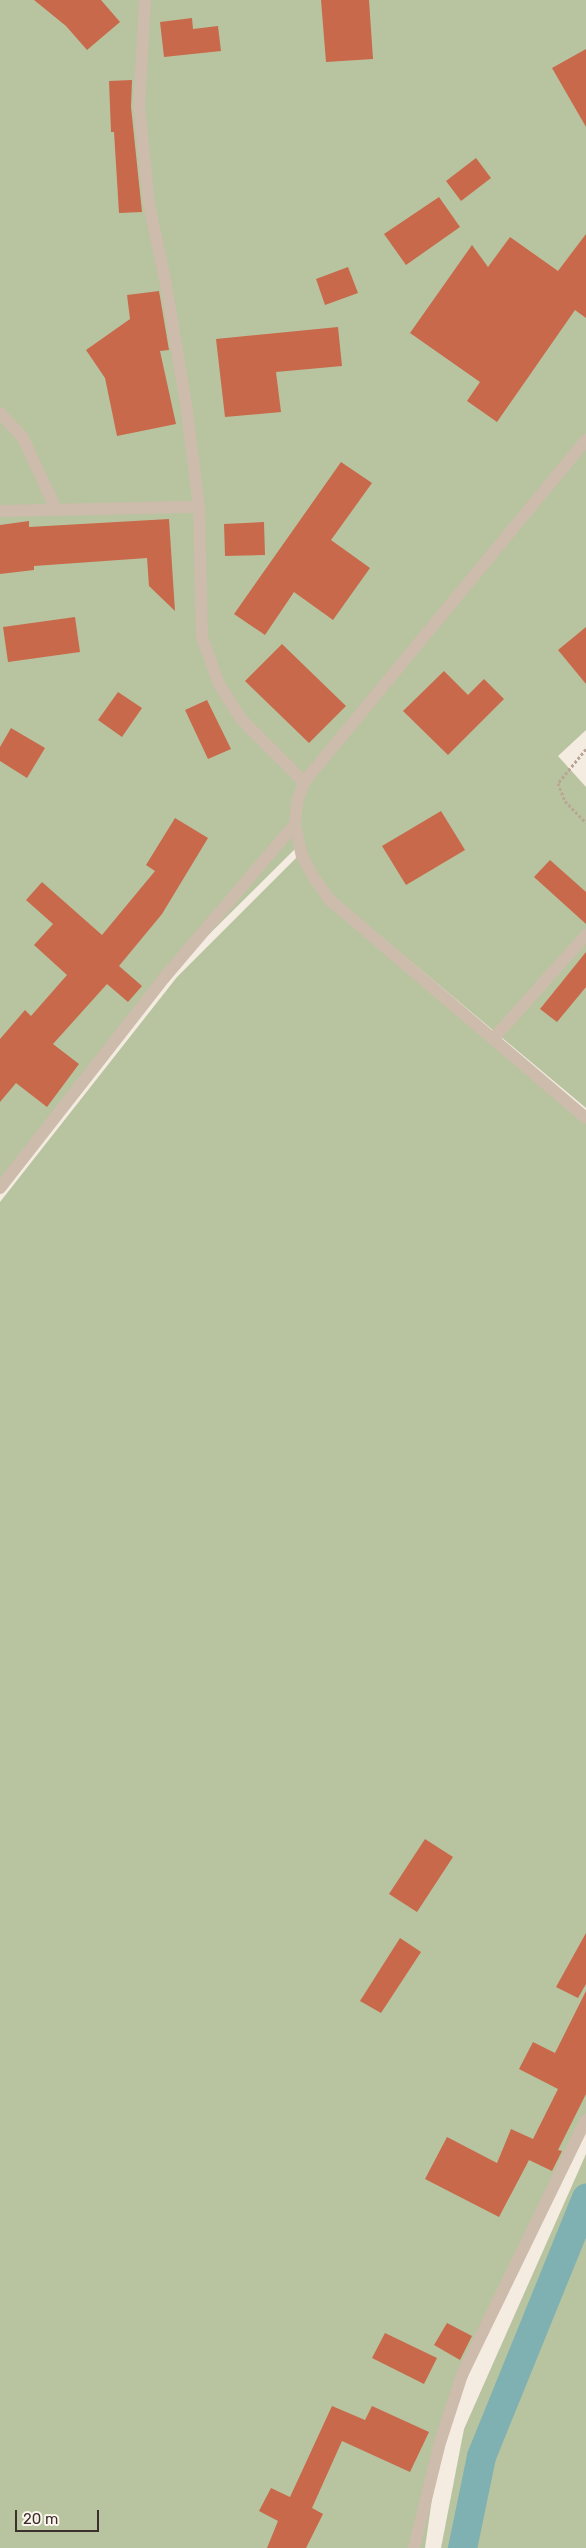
<!DOCTYPE html>
<html>
<head>
<meta charset="utf-8">
<style>
	body { margin:0 }
	#map { position:relative; width:586px; height:2548px; overflow:hidden; background:#f4ebe1; font-family:Rubik,sans-serif }
	div>[style] { position:absolute }
	[style*='--x'] { left:calc(var(--x)*1px); top:calc(var(--y)*1px); width:calc(var(--w)*1px); rotate:calc(var(--a)*1deg) }
	.green>* { inset:0; background:#b8c4a0 }
	.canal>* { height:29px; margin:-14.5px; padding:0 14.5px; transform-origin:14.5px; border-radius:14.5px; background:#7fb0b2 }
	.building>* { inset:0; background:#c8694b }
	.path>* { height:3px; margin-top:-1.5px; transform-origin:0; background:repeating-linear-gradient(90deg,#b9a596 0 2.5px,transparent 0 5px) }
	.service>* { height:12px; margin:-6px; padding:0 6px; transform-origin:6px; border-radius:6px; background:#cdbbac }
	.minor>* { height:12px; margin:-6px; padding:0 6px; transform-origin:6px; border-radius:6px; background:#cdbbac }
	.tertiary>* { height:12px; margin:-6px; padding:0 6px; transform-origin:6px; border-radius:6px; background:#cdbbac }
	span { translate:-50% -50%; white-space:nowrap; text-align:center; line-height:1.15; -webkit-text-stroke:4px #fbf5ee; paint-order:stroke }
	.scale { position:absolute; left:15px; top:2510px; width:84px; height:22px; box-sizing:border-box; border:2px solid #3b302b; border-top:0; padding-left:6px; font-size:15px; line-height:18px; white-space:nowrap; color:#3b302b; -webkit-text-stroke:4px #fbf5ee; paint-order:stroke }
</style>
</head>
<body>
<div id="map">
	<div class="green">
		<div style="clip-path:polygon(0 0,586px 0,586px 730px,558px 756px,586px 787px,586px 1108px,335px 898px,298px 846px,171px 972px,0 1189px)"></div>
		<div style="clip-path:polygon(298px 856px,329px 903px,586px 1118px,586px 2118px,441px 2435px,425px 2548px,0 2548px,0 1202px,177px 977px)"></div>
		<div style="clip-path:polygon(586px 2154px,586px 2548px,441px 2548px,464px 2429px)"></div>
	</div>
	<div class="canal">
		<div style="--x:462;--y:2548;--w:94;--a:-78.3"></div>
		<div style="--x:481;--y:2456;--w:279;--a:-67.9"></div>
	</div>
	<div class="building">
		<div style="clip-path:polygon(34px 0,101px 0,120px 22px,87px 50px,66px 26px)"></div>
		<div style="clip-path:polygon(321px 0,369px 0,373px 59px,326px 62px)"></div>
		<div style="clip-path:polygon(192px 18px,193px 29px,218px 26px,221px 51px,164px 57px,160px 22px)"></div>
		<div style="clip-path:polygon(586px 49px,586px 127px,552px 68px)"></div>
		<div style="clip-path:polygon(132px 80px,131px 107px,142px 212px,119px 213px,114px 132px,111px 132px,109px 81px)"></div>
		<div style="clip-path:polygon(476px 158px,491px 178px,461px 201px,446px 181px)"></div>
		<div style="clip-path:polygon(439px 197px,460px 227px,406px 265px,384px 234px)"></div>
		<div style="clip-path:polygon(586px 234px,586px 318px,575px 310px,497px 422px,467px 401px,480px 382px,410px 333px,472px 245px,488px 267px,510px 237px,558px 271px)"></div>
		<div style="clip-path:polygon(348px 267px,358px 293px,325px 305px,316px 279px)"></div>
		<div style="clip-path:polygon(159px 291px,169px 350px,160px 351px,176px 424px,117px 436px,105px 378px,86px 350px,130px 319px,127px 295px)"></div>
		<div style="clip-path:polygon(338px 327px,342px 366px,276px 372px,281px 412px,225px 417px,216px 339px)"></div>
		<div style="clip-path:polygon(341px 462px,372px 483px,331px 540px,370px 568px,333px 620px,294px 592px,265px 635px,234px 614px)"></div>
		<div style="clip-path:polygon(169px 519px,175px 611px,149px 586px,147px 558px,34px 566px,34px 570px,0 574px,0 525px,29px 521px,29px 527px)"></div>
		<div style="clip-path:polygon(264px 522px,265px 555px,225px 556px,224px 524px)"></div>
		<div style="clip-path:polygon(75px 617px,80px 652px,8px 662px,3px 627px)"></div>
		<div style="clip-path:polygon(586px 627px,586px 684px,558px 650px)"></div>
		<div style="clip-path:polygon(282px 644px,346px 706px,309px 743px,245px 681px)"></div>
		<div style="clip-path:polygon(444px 671px,468px 695px,484px 679px,504px 699px,448px 755px,403px 711px)"></div>
		<div style="clip-path:polygon(118px 692px,142px 708px,122px 737px,98px 720px)"></div>
		<div style="clip-path:polygon(207px 700px,231px 749px,208px 759px,185px 710px)"></div>
		<div style="clip-path:polygon(11px 728px,45px 748px,27px 778px,0 761px,0 747px)"></div>
		<div style="clip-path:polygon(441px 811px,465px 850px,406px 885px,382px 846px)"></div>
		<div style="clip-path:polygon(175px 818px,208px 838px,162px 914px,119px 966px,142px 986px,128px 1002px,107px 984px,53px 1044px,79px 1064px,47px 1107px,16px 1083px,0 1102px,0 1039px,25px 1010px,31px 1016px,67px 975px,34px 945px,53px 924px,26px 900px,42px 882px,102px 935px,155px 871px,146px 865px)"></div>
		<div style="clip-path:polygon(550px 860px,586px 892px,586px 924px,534px 877px)"></div>
		<div style="clip-path:polygon(586px 952px,586px 987px,557px 1022px,540px 1009px)"></div>
		<div style="clip-path:polygon(425px 1839px,453px 1857px,417px 1912px,389px 1894px)"></div>
		<div style="clip-path:polygon(586px 1933px,586px 1984px,578px 1998px,556px 1987px)"></div>
		<div style="clip-path:polygon(400px 1938px,421px 1952px,381px 2013px,360px 2001px)"></div>
		<div style="clip-path:polygon(586px 1991px,586px 2094px,558px 2150px,562px 2151px,552px 2171px,529px 2160px,499px 2217px,425px 2179px,447px 2137px,497px 2163px,511px 2129px,533px 2139px,558px 2089px,519px 2069px,533px 2042px,555px 2053px)"></div>
		<div style="clip-path:polygon(447px 2323px,472px 2336px,460px 2360px,434px 2345px)"></div>
		<div style="clip-path:polygon(385px 2333px,437px 2358px,424px 2384px,372px 2358px)"></div>
		<div style="clip-path:polygon(332px 2406px,365px 2420px,372px 2406px,429px 2432px,410px 2472px,342px 2441px,312px 2508px,323px 2514px,306px 2548px,267px 2548px,278px 2521px,259px 2511px,271px 2488px,290px 2497px)"></div>
	</div>
	<div class="path">
		<div style="--x:586;--y:749;--w:44;--a:129.5"></div>
		<div style="--x:558;--y:783;--w:19;--a:69"></div>
		<div style="--x:565;--y:801;--w:30;--a:46"></div>
	</div>
	<div class="service">
		<div style="--x:145;--y:0;--w:106;--a:93.2"></div>
		<div style="--x:139;--y:106;--w:99;--a:84.2"></div>
		<div style="--x:149;--y:204;--w:83;--a:78.1"></div>
		<div style="--x:166;--y:285;--w:121;--a:80.5"></div>
		<div style="--x:186;--y:404;--w:104;--a:82.8"></div>
		<div style="--x:0;--y:413;--w:34;--a:47"></div>
		<div style="--x:23;--y:438;--w:78;--a:65.1"></div>
		<div style="--x:493;--y:1039;--w:140;--a:-48.2"></div>
		<div style="--x:0;--y:1188;--w:266;--a:-52"></div>
		<div style="--x:164;--y:978;--w:202;--a:-49.6"></div>
		<div style="--x:414;--y:2548;--w:105;--a:-76.2"></div>
		<div style="--x:439;--y:2446;--w:75;--a:-72.1"></div>
		<div style="--x:462;--y:2375;--w:284;--a:-64.1"></div>
	</div>
	<div class="minor">
		<div style="--x:0;--y:511;--w:199;--a:-1.2"></div>
		<div style="--x:199;--y:507;--w:130;--a:88.7"></div>
		<div style="--x:202;--y:637;--w:50;--a:70.1"></div>
		<div style="--x:219;--y:684;--w:41;--a:57.8"></div>
		<div style="--x:241;--y:719;--w:89;--a:45"></div>
	</div>
	<div class="tertiary">
		<div style="--x:586;--y:440;--w:443;--a:129.5"></div>
		<div style="--x:304;--y:782;--w:21;--a:109"></div>
		<div style="--x:297;--y:802;--w:22;--a:95"></div>
		<div style="--x:295;--y:824;--w:33;--a:78"></div>
		<div style="--x:302;--y:856;--w:25;--a:61"></div>
		<div style="--x:314;--y:878;--w:29;--a:54"></div>
		<div style="--x:331;--y:901;--w:335;--a:40.4"></div>
	</div>
	<div class="scale">20 m</div>
</div>
</body>
</html>
